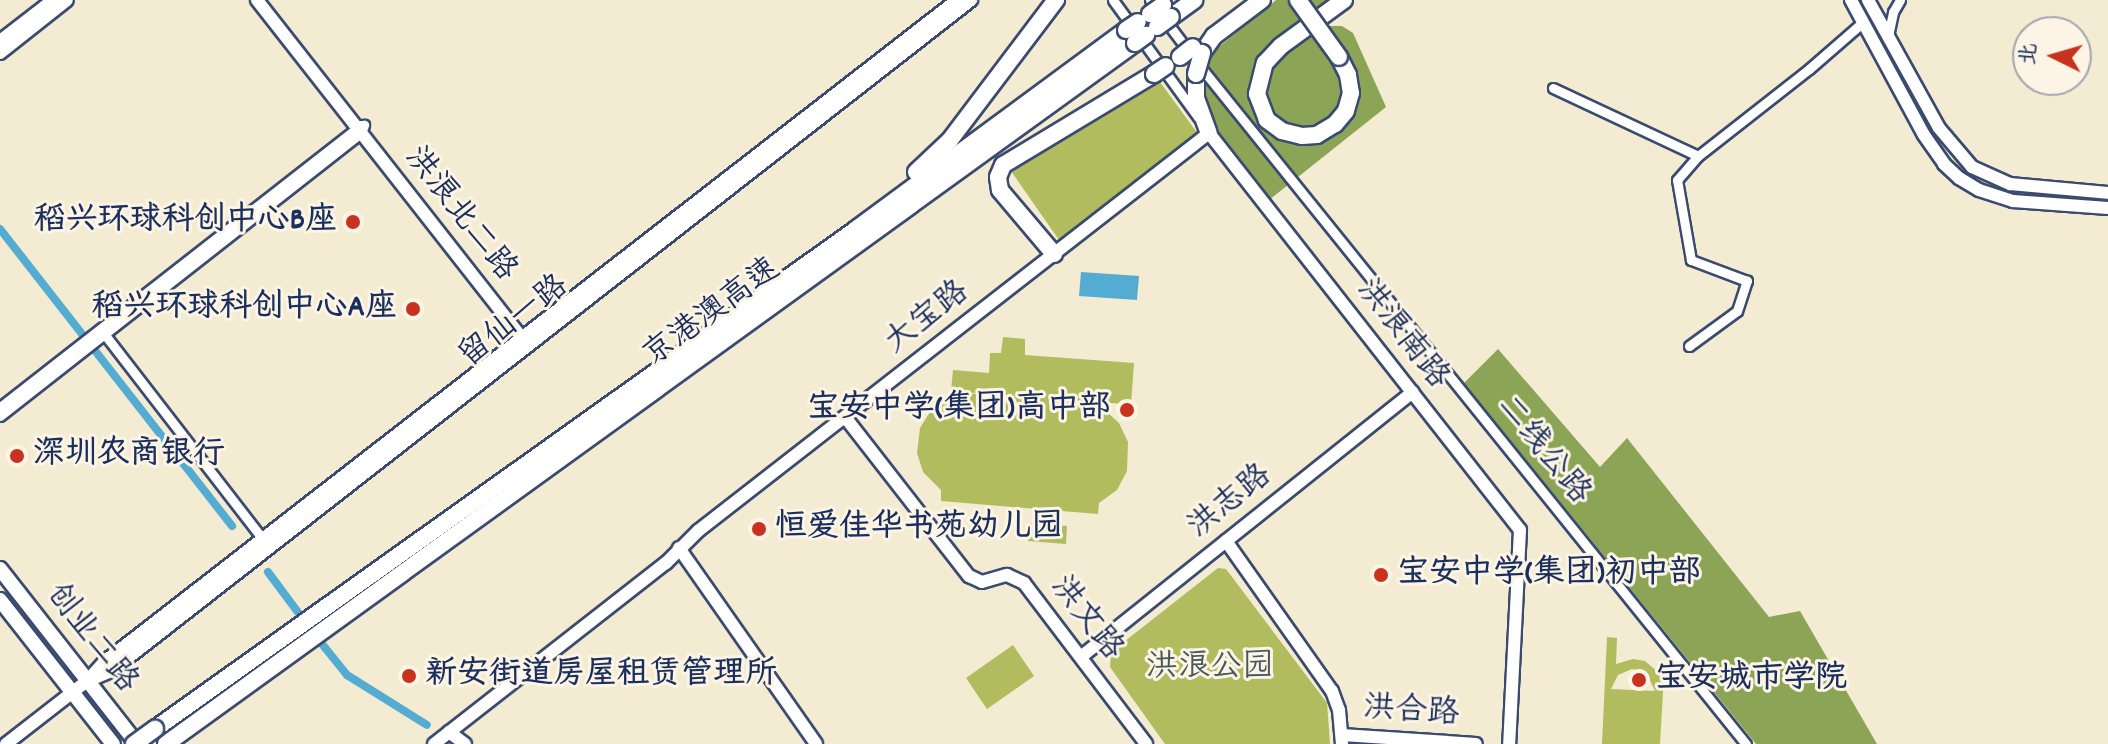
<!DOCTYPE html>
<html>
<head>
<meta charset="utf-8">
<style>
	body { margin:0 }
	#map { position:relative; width:2108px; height:744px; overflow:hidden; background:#f3ebd2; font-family:Dekko,"LXGW WenKai TC",sans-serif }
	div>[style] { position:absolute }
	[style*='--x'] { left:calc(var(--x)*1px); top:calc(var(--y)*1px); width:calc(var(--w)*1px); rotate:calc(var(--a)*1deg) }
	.green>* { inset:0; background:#b0bc5e }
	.forest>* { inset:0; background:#8ca455 }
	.water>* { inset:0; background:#55acd2 }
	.canal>* { height:8px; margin:-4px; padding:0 4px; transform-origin:4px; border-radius:4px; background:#55acd2 }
	.roads { filter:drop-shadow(2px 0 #3b4b6f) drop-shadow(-2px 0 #3b4b6f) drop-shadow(0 2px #3b4b6f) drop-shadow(0 -2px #3b4b6f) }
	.street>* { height:9px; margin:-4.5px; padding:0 4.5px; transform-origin:4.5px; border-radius:4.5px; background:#fff }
	.secondary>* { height:12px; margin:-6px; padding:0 6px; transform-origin:6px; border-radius:6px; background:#fff }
	.primary>* { height:14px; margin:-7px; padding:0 7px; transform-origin:7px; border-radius:7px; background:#fff }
	.highway>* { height:16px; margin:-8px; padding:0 8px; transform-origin:8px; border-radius:8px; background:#fff }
	.bridges { filter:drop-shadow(2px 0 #3b4b6f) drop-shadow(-2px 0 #3b4b6f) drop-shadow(0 2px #3b4b6f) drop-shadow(0 -2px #3b4b6f) }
	.highway-bridge>* { height:16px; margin:-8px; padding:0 8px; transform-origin:8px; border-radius:8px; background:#fff }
	.dots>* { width:22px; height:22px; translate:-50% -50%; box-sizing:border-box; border:4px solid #fcf5e5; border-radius:50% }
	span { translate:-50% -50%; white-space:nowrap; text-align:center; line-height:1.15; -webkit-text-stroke:6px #fcf5e5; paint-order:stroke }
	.street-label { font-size:32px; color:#1b2f5e }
	.poi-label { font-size:32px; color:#1b2f5e; font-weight:700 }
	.right { translate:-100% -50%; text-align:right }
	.left { translate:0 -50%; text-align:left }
	.park-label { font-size:32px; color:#48595e }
	.north { position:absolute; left:2012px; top:16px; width:80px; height:80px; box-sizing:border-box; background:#fcf5e5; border:2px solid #a2a6af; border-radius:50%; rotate:275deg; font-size:22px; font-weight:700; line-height:32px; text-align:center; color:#1b2f5e }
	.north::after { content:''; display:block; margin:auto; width:28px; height:36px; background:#c8321e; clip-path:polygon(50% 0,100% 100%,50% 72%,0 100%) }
</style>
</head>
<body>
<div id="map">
	<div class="green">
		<div style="clip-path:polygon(1160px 82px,1198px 134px,1059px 240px,1011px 171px)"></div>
		<div style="clip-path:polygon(1003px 337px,1025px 339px,1025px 355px,1134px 363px,1131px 404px,1109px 403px,1108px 413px,1119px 423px,1128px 442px,1127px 471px,1117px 490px,1099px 503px,1098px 514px,941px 501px,941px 490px,923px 472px,917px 453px,920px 428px,930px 412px,948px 400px,949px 392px,1038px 398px,951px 391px,953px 370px,989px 373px,990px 353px,1001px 353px)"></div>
		<div style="clip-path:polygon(1030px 523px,1067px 526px,1066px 544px,1028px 541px)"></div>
		<div style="clip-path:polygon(1218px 568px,1226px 569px,1327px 703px,1330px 744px,1165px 744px,1110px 667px,1111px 652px)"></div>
		<div style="clip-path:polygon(evenodd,1607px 637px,1617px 638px,1616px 664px,1633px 659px,1645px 661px,1659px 673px,1663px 692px,1660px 744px,1602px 744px,1607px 637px,1632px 669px,1647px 674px,1655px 691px,1611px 689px,1618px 675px,1632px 669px)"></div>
		<div style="clip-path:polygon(1013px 645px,1034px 676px,987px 709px,966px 678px)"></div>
	</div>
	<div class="forest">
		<div style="clip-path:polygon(1276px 0,1340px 0,1321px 15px,1329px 26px,1342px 26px,1353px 33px,1386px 107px,1269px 200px,1211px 130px,1199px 95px,1209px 55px)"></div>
		<div style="clip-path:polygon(1498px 349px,1600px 467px,1627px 438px,1769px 617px,1800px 611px,1877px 744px,1756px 744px,1464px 383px)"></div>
	</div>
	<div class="water">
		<div style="clip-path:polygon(1081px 272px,1139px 276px,1137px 300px,1079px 296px)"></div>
	</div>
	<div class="canal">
		<div style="--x:0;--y:229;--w:377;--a:52"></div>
		<div style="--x:268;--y:572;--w:64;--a:53.3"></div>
		<div style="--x:314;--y:634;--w:53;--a:51.2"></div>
		<div style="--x:347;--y:675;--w:94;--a:32"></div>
	</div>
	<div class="roads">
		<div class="street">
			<div style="--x:1113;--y:0;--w:145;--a:54"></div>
			<div style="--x:1150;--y:0;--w:66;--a:53"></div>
			<div style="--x:1888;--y:36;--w:25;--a:-78"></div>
			<div style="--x:1893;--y:12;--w:14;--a:-60"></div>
			<div style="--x:1199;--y:65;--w:872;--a:51.15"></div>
			<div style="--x:1553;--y:88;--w:160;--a:25.1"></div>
			<div style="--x:1698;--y:156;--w:141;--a:-38.1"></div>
			<div style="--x:1809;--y:69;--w:72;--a:-41"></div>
			<div style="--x:102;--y:331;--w:263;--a:52.3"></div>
			<div style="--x:1689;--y:346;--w:59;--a:-36.1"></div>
			<div style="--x:1737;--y:311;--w:32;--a:-72"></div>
			<div style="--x:1747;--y:281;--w:60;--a:-159.4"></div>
			<div style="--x:1691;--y:260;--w:81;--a:-99.9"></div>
			<div style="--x:1677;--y:180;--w:32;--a:-49"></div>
			<div style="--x:0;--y:407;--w:458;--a:-38"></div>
			<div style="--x:0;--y:416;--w:459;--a:-38.1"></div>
			<div style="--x:361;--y:133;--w:9;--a:-69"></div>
		</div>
		<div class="secondary">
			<div style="--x:257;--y:0;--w:437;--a:51.9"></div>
			<div style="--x:1851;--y:0;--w:153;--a:61.6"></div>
			<div style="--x:1924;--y:135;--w:35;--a:55"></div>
			<div style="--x:1944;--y:164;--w:21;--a:43"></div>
			<div style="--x:1959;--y:178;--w:23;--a:31"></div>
			<div style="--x:1979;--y:190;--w:36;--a:18"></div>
			<div style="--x:2013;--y:201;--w:95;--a:4.2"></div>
			<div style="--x:1868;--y:0;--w:146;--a:61"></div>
			<div style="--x:1939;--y:128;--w:51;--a:49.8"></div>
			<div style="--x:1972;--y:167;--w:42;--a:24.1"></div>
			<div style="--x:2010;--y:184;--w:98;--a:5.2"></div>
			<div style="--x:0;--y:41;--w:67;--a:-37.7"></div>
			<div style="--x:0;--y:53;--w:85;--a:-38.3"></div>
			<div style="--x:845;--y:417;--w:202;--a:52.1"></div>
			<div style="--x:969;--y:576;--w:14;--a:25"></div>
			<div style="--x:982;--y:582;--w:26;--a:-16"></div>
			<div style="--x:1007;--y:575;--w:19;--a:25"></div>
			<div style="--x:1024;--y:583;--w:202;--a:52.8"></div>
			<div style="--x:1226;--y:541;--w:184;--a:54.8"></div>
			<div style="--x:1332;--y:691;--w:20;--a:70"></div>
			<div style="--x:1339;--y:710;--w:34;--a:85"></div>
			<div style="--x:679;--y:548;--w:239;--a:55"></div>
			<div style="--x:1082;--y:656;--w:423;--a:-38.6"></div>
			<div style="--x:90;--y:680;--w:23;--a:-23"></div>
			<div style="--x:111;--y:671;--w:1091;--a:-37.96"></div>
			<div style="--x:449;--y:732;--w:20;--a:37"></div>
			<div style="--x:1342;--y:735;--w:134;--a:3.8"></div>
			<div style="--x:6;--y:744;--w:103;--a:-37.9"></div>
			<div style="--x:87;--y:681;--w:25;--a:-48"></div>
			<div style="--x:104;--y:662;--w:1080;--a:-37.81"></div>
			<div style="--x:434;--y:744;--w:294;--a:-38"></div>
			<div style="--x:666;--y:563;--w:45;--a:-45"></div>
			<div style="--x:698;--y:531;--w:648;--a:-37.91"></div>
			<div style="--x:1209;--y:133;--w:504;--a:51.93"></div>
			<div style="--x:1520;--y:530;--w:214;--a:92.9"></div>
		</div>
		<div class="primary">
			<div style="--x:0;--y:569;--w:222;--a:51.9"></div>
			<div style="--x:0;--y:600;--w:183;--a:51.9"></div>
		</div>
		<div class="highway">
			<div style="--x:1171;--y:17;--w:29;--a:-36"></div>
			<div style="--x:1202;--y:53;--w:21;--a:-55"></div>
			<div style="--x:1214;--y:36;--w:60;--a:-36.9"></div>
			<div style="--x:1339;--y:57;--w:20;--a:63"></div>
			<div style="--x:1348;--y:75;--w:18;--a:81"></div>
			<div style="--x:1351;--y:93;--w:19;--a:106"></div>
			<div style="--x:1346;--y:111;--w:17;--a:130"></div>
			<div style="--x:1335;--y:124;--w:21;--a:149"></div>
			<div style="--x:1317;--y:135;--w:15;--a:176"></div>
			<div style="--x:1302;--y:136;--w:21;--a:-166"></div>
			<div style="--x:1282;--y:131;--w:19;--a:-144"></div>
			<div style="--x:1267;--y:120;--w:28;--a:-111"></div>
			<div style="--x:1257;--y:94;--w:32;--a:-76"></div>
			<div style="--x:1265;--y:63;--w:23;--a:-47"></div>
			<div style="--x:1281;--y:46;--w:78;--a:-36.1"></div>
			<div style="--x:1196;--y:74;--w:24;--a:90"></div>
			<div style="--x:1196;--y:98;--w:37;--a:70"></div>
			<div style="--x:916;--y:172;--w:47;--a:-43.3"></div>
			<div style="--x:950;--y:140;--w:176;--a:-52.9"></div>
			<div style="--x:1054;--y:254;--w:84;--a:-130.2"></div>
			<div style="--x:1000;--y:190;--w:13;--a:-99"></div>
			<div style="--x:998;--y:177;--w:13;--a:-67"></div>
			<div style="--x:1003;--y:165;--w:176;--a:-31.1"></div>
			<div style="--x:155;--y:729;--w:860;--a:-35.48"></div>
			<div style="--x:855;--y:230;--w:337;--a:-36.4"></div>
			<div style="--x:166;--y:744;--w:1196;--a:-35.88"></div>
		</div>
	</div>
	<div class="bridges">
		<div class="highway-bridge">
			<div style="--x:1298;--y:0;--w:70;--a:54.3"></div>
			<div style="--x:1150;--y:14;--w:16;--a:-35"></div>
			<div style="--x:1157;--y:27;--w:17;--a:-36"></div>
			<div style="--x:1126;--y:30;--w:14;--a:-34"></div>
			<div style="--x:1135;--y:43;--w:14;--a:-36"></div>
			<div style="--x:1180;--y:57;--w:16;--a:-38"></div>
			<div style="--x:1154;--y:74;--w:14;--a:-34"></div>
			<div style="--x:1196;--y:74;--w:22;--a:-74"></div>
			<div style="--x:134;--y:744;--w:26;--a:-36"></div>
		</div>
	</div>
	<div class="dots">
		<div style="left:353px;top:222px;background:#c8321e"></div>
		<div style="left:413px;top:309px;background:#c8321e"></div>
		<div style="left:1127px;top:410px;background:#c8321e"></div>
		<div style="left:17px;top:456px;background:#c8321e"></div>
		<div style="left:759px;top:529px;background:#c8321e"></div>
		<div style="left:1381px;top:575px;background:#c8321e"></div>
		<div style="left:409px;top:676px;background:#c8321e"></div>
		<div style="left:1639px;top:680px;background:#c8321e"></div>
	</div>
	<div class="street-label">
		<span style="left:459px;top:215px;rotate:52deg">洪浪北二路</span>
		<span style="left:713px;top:314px;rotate:-36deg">京港澳高速</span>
		<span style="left:928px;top:319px;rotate:-38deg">大宝路</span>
		<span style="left:515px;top:323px;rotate:-38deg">留仙一路</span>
		<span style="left:1401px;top:335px;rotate:52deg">洪浪南路</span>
		<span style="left:1542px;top:451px;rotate:51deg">二线公路</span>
		<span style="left:1231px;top:503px;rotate:-39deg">洪志路</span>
		<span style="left:1085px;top:619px;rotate:52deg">洪文路</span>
		<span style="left:90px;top:639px;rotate:52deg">创业二路</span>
		<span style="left:1411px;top:713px;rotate:4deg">洪合路</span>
	</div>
	<div class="poi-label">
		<span class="right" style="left:337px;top:222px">稻兴环球科创中心B座</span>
		<span class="right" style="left:397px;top:309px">稻兴环球科创中心A座</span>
		<span class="right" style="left:1111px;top:410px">宝安中学(集团)高中部</span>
		<span class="left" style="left:33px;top:456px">深圳农商银行</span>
		<span class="left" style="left:775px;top:529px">恒爱佳华书苑幼儿园</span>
		<span class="left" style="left:1397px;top:575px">宝安中学(集团)初中部</span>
		<span class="left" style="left:425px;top:676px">新安街道房屋租赁管理所</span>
		<span class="left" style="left:1655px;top:680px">宝安城市学院</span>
	</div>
	<div class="park-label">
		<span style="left:1210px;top:669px">洪浪公园</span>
	</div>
	<div class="north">北</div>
</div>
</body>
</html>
